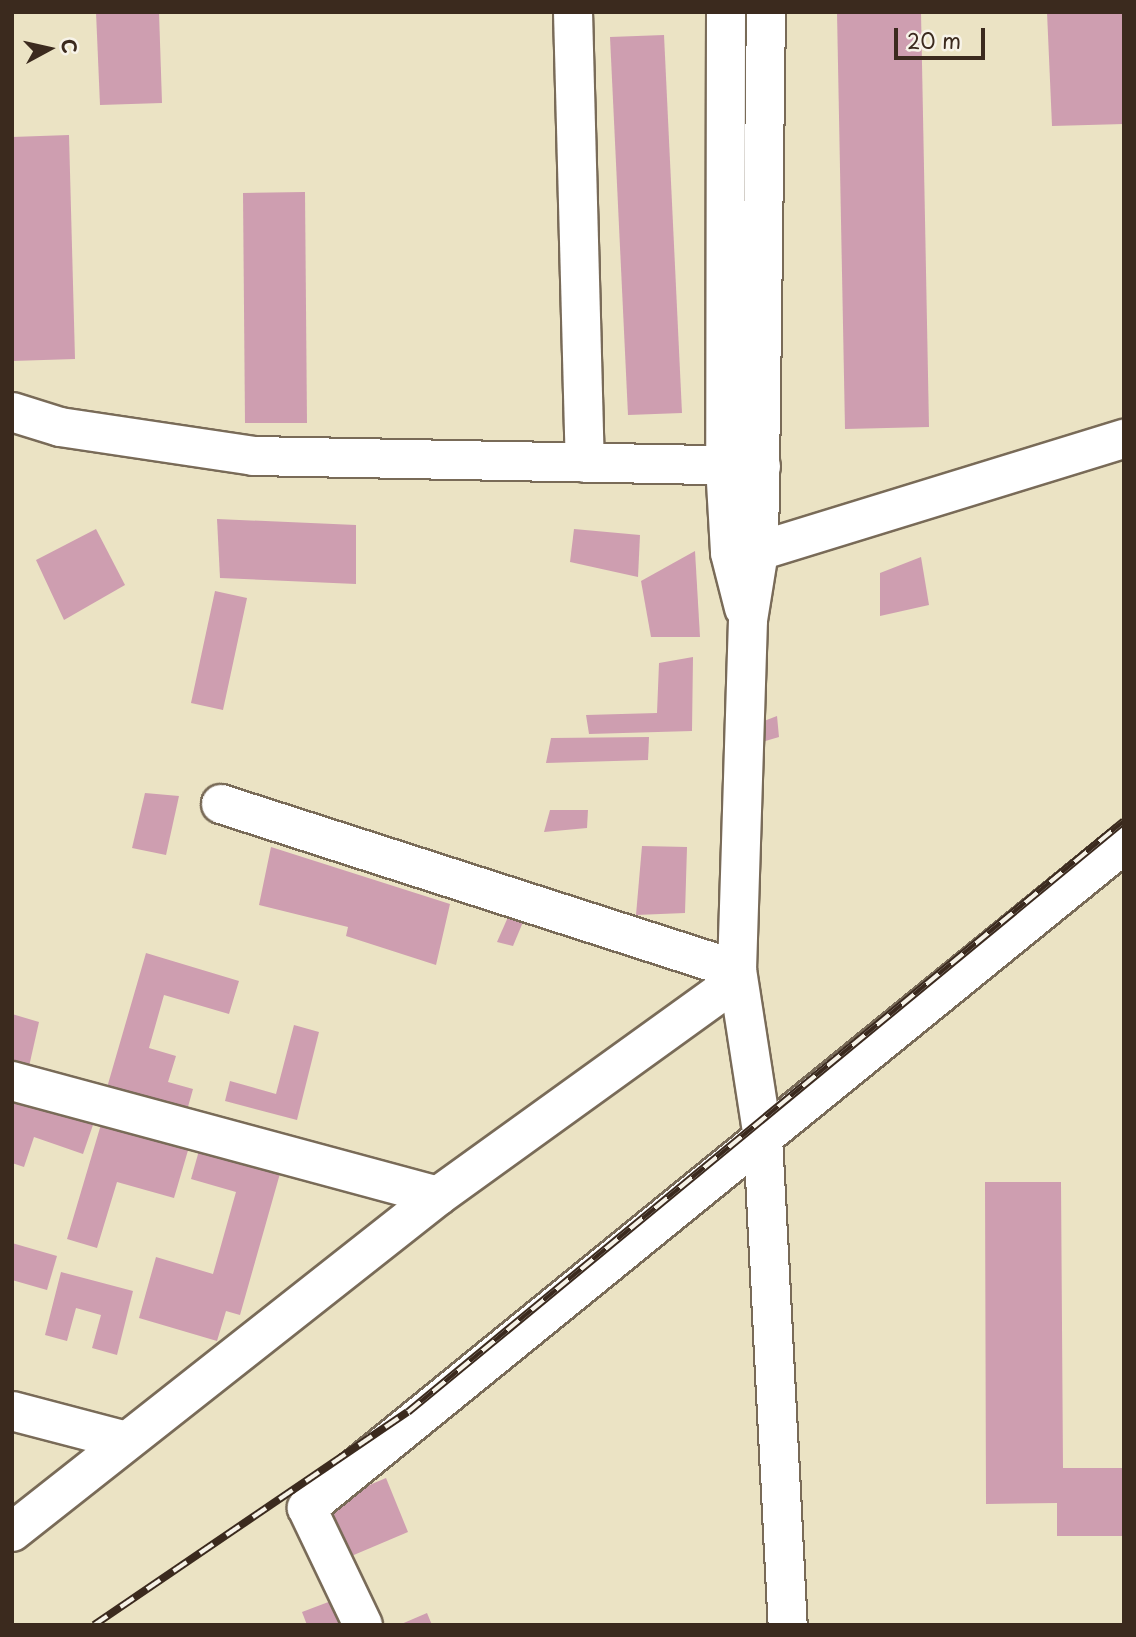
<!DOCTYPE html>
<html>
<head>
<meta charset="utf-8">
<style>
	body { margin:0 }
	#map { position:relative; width:1136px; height:1637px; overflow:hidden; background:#ebe3c4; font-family:"Playpen Sans",sans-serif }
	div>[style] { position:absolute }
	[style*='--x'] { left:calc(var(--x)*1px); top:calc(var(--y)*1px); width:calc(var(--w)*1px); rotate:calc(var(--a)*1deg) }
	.building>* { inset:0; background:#ce9eb0 }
	.roads { filter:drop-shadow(2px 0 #796b58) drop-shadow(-2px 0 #796b58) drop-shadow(0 2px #796b58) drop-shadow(0 -2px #796b58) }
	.minor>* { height:38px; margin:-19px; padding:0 19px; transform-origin:19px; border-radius:19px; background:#fff }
	.rail>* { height:8px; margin-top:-4px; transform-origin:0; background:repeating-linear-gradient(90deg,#f7f3e8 0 16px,#3b2a1e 0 32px); box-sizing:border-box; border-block:2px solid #3b2a1e }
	span { translate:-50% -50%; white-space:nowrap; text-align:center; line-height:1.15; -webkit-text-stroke:7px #f7f3e8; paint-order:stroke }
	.frame { position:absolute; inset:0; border:14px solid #3b2a1e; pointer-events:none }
	.north { position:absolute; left:14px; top:14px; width:70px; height:70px; -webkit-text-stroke:5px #f7f3e8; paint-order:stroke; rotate:82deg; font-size:19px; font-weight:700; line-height:28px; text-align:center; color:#3b2a1e }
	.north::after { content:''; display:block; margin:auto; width:24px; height:32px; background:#3b2a1e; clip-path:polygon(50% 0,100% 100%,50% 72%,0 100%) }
	.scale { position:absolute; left:894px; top:28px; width:91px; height:32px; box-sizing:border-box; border:4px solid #3b2a1e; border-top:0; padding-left:9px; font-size:21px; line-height:24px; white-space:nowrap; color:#3b2a1e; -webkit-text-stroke:5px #f7f3e8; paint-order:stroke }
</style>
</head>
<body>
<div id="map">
	<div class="building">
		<div style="clip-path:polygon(96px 12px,159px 12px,162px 103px,100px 105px)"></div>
		<div style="clip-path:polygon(837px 12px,921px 12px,929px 427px,845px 429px)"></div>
		<div style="clip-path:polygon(1047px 12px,1122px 12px,1124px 124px,1052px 126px)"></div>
		<div style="clip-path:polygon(664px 35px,682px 413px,628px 415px,610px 37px)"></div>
		<div style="clip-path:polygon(69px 135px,75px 359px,12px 361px,12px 137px)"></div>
		<div style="clip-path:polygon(305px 192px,307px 423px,245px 423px,243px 193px)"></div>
		<div style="clip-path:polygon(217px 519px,356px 525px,356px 584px,220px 578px)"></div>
		<div style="clip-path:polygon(96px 529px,125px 585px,64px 620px,36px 560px)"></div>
		<div style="clip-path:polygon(574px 529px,640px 535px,638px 577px,570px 562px)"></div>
		<div style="clip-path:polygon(695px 551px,700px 637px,651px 637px,641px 581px)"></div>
		<div style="clip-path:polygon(921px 557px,929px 605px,880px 616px,880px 573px)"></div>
		<div style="clip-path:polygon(215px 591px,247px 598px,223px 710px,191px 703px)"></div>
		<div style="clip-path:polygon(693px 657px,692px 731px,589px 734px,586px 715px,657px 713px,659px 663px)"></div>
		<div style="clip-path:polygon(777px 716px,779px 737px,759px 743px,759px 723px)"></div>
		<div style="clip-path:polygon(649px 737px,648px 760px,546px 763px,551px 738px)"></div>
		<div style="clip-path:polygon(145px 793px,179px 796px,166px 855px,132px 848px)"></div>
		<div style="clip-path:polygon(550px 810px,588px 810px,587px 828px,544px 832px)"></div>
		<div style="clip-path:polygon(642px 846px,687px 847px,685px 913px,636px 915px)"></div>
		<div style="clip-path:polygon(271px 847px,450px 904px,436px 965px,346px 936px,348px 927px,259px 905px)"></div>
		<div style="clip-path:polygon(508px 917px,523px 922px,513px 946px,497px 942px)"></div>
		<div style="clip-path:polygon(146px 953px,239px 981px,229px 1014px,164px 995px,149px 1048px,176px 1056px,168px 1082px,193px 1089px,186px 1114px,106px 1091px)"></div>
		<div style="clip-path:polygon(12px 1014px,39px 1022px,28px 1071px,12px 1066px)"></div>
		<div style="clip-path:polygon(294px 1025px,319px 1032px,297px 1120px,225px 1101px,230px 1081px,276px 1094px)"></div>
		<div style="clip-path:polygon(12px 1101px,94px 1122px,83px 1154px,34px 1137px,24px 1167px,12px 1163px)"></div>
		<div style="clip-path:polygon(102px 1121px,189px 1147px,174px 1198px,117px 1182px,97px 1248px,67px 1239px)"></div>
		<div style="clip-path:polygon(200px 1147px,281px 1170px,240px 1315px,226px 1311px,217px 1341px,139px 1318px,156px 1257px,213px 1274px,236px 1192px,191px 1179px)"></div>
		<div style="clip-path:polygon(985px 1182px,1061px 1182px,1063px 1468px,1124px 1468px,1124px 1536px,1057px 1536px,1057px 1503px,986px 1504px)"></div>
		<div style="clip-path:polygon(12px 1243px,57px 1256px,47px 1290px,12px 1280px)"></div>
		<div style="clip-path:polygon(61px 1272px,133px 1291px,117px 1355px,92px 1348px,101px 1315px,76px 1308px,67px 1341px,45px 1335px)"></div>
		<div style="clip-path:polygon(386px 1478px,408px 1532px,342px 1560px,320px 1506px)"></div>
		<div style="clip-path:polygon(339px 1598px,349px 1625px,307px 1625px,302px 1612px)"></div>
		<div style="clip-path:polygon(427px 1613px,432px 1625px,399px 1625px)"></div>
	</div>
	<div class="roads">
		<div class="minor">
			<div style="--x:573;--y:12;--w:451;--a:88.5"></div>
			<div style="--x:726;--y:12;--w:453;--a:90.1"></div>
			<div style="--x:725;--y:465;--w:88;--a:86.7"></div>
			<div style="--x:730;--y:553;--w:57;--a:75.7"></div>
			<div style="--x:12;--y:412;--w:50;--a:17.4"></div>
			<div style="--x:60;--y:427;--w:195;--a:8.5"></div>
			<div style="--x:253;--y:456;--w:508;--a:1.13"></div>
			<div style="--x:735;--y:552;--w:24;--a:-2"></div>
			<div style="--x:759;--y:551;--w:382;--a:-17.1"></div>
			<div style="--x:221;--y:804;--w:542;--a:17.83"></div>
			<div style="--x:737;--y:970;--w:169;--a:81.2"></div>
			<div style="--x:763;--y:1137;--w:489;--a:87.1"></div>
			<div style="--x:12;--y:1081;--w:441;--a:15.1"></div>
			<div style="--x:12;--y:1411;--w:118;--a:14.7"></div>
			<div style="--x:12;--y:1532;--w:543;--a:-38.26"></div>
			<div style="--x:438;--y:1196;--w:355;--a:-35.8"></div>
			<div style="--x:726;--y:988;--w:21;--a:-59"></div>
			<div style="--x:737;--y:970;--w:350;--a:-88.2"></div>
			<div style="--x:748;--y:620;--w:70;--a:-80.9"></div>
			<div style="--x:759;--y:551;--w:539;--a:-89.26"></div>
			<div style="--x:363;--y:1625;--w:130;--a:-115.6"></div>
			<div style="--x:307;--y:1508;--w:1053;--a:-39.1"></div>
		</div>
	</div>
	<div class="rail">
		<div style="--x:94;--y:1625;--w:379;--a:-34.2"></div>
		<div style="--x:408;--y:1412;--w:928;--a:-39.54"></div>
	</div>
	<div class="frame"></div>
	<div class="north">С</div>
	<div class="scale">20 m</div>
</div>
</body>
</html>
